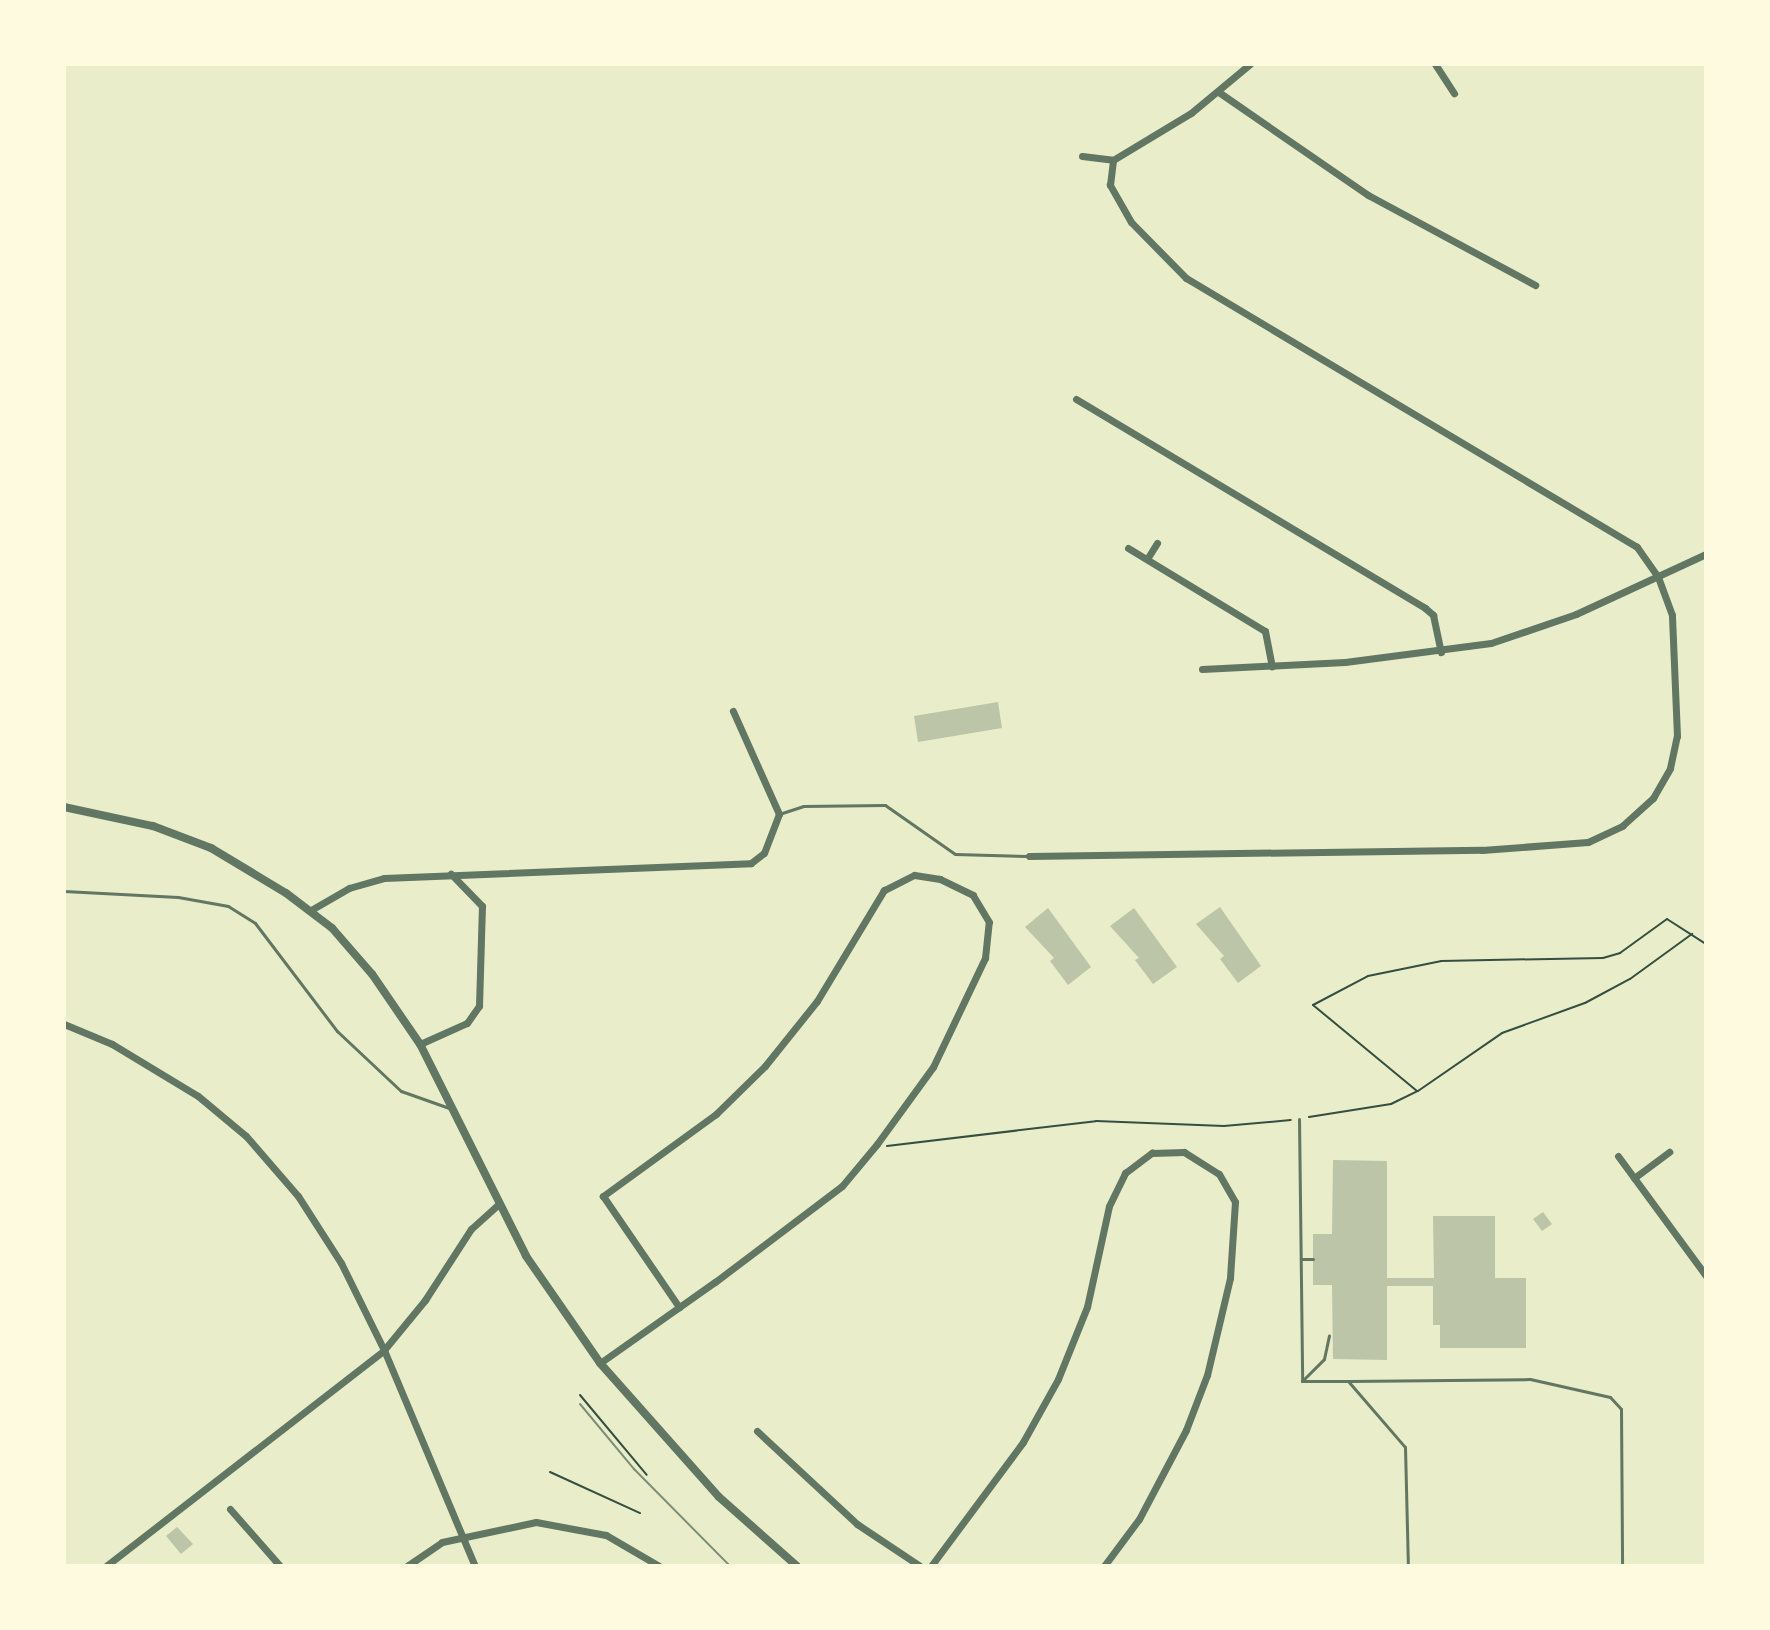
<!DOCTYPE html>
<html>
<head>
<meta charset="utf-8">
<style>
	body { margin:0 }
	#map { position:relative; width:1770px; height:1630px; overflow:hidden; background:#e9edc9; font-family:"DejaVu Sans",sans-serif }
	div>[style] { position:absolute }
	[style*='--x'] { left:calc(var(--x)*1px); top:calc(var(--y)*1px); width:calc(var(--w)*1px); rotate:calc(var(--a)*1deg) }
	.building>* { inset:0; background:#bcc5a7 }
	.path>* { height:2px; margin:-1px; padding:0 1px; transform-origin:1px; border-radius:1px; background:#344e41 }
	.service>* { height:3px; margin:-1.5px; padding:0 1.5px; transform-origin:1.5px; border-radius:1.5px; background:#617663 }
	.minor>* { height:7px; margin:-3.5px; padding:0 3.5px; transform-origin:3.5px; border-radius:3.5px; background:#617663 }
	.tertiary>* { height:8px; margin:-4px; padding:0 4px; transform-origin:4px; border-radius:4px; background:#617663 }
	.tram>* { height:2px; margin:-1px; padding:0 1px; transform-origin:1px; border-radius:1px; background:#7c8e77 }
	span { translate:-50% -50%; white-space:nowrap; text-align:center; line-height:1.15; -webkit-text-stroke:8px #fefae0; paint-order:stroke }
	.frame { position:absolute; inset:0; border:66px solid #fefae0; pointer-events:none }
</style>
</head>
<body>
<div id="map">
	<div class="building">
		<div style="clip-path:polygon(998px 702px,1002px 728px,918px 742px,914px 716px)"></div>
		<div style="clip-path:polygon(1220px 907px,1261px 966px,1238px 983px,1220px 959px,1224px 956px,1196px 924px)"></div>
		<div style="clip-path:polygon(1048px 908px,1091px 967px,1068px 985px,1050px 961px,1054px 958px,1025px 927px)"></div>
		<div style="clip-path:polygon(1134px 908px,1177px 967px,1153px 984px,1135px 960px,1139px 958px,1110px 926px)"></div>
		<div style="clip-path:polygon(1333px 1160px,1387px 1161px,1387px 1278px,1434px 1278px,1433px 1216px,1495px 1216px,1495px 1278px,1526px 1278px,1526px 1348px,1440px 1348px,1440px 1325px,1433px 1325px,1433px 1286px,1387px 1286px,1387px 1360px,1333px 1359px,1332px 1285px,1313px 1285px,1313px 1234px,1332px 1234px)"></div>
		<div style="clip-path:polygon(1543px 1212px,1552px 1224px,1542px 1231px,1533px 1219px)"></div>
		<div style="clip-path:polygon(177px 1527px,193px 1544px,181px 1554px,166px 1536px)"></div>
	</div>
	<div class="path">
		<div style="--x:1417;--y:1091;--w:135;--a:-140.4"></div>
		<div style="--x:1313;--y:1005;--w:62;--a:-27.8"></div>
		<div style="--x:1368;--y:976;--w:75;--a:-11.6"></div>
		<div style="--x:1441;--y:961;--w:162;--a:-1.1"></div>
		<div style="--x:1603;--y:958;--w:18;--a:-16"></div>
		<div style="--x:1620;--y:953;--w:58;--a:-35.9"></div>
		<div style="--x:1667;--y:919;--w:46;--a:32.7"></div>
		<div style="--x:1309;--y:1117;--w:83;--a:-9"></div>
		<div style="--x:1391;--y:1104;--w:30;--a:-26"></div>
		<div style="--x:1418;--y:1091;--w:102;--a:-34.6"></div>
		<div style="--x:1502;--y:1033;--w:88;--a:-19.9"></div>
		<div style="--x:1585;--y:1003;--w:51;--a:-28.1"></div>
		<div style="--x:1630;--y:979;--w:77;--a:-36"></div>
		<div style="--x:887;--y:1146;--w:210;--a:-6.8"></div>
		<div style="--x:1096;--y:1121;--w:128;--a:2.2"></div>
		<div style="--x:1224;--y:1126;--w:67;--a:-5.1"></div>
		<div style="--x:580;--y:1395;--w:104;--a:50.1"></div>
		<div style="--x:550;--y:1472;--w:99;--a:24.5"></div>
	</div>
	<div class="service">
		<div style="--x:779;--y:814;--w:25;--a:-18"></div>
		<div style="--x:803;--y:806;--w:82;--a:-0.7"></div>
		<div style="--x:885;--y:805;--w:85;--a:35"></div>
		<div style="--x:955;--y:854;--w:72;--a:1.6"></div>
		<div style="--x:64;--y:891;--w:114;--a:3"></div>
		<div style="--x:178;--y:897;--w:51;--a:10.2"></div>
		<div style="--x:228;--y:906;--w:32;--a:32"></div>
		<div style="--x:255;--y:923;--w:136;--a:52.8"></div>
		<div style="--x:337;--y:1031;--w:88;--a:43.2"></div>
		<div style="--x:401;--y:1091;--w:51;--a:19.5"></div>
		<div style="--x:1299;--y:1119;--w:262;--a:89.3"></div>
		<div style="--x:1302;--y:1381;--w:46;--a:0"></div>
		<div style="--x:1348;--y:1381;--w:87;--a:49.2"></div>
		<div style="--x:1405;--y:1447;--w:119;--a:88.6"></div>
		<div style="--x:1302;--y:1259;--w:11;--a:0"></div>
		<div style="--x:1302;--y:1381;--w:31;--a:-45"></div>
		<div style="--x:1324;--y:1359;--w:24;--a:-78"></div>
		<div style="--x:1349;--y:1381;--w:181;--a:-0.6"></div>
		<div style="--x:1530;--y:1379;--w:82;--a:12.7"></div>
		<div style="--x:1610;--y:1397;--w:16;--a:47"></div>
		<div style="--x:1621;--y:1409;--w:157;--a:89.6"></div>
	</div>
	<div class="minor">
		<div style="--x:1435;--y:64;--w:35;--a:57"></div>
		<div style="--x:1220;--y:93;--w:180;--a:34.6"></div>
		<div style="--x:1368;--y:195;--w:190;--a:28.3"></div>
		<div style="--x:1082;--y:156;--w:31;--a:7"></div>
		<div style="--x:1113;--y:160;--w:91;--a:-31.1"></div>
		<div style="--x:1191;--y:113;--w:77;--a:-39.7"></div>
		<div style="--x:1076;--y:399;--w:407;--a:30.9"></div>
		<div style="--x:1425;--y:608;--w:11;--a:41"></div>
		<div style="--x:1433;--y:615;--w:38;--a:78"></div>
		<div style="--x:1128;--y:548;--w:160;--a:31.2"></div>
		<div style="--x:1265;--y:631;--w:36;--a:79"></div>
		<div style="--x:1147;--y:559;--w:19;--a:-58"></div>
		<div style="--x:1202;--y:669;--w:143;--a:-2.8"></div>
		<div style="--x:1345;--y:662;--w:147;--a:-7.4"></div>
		<div style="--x:1491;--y:643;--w:90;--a:-18.8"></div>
		<div style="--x:1576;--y:614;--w:143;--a:-24.8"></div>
		<div style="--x:1029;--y:856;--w:453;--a:-0.8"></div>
		<div style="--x:1482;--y:850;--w:106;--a:-4.3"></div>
		<div style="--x:1588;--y:842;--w:38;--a:-25"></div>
		<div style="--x:1622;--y:826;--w:42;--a:-42.1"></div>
		<div style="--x:1653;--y:798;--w:34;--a:-60"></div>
		<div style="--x:1670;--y:768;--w:33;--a:-78"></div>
		<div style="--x:1677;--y:736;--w:121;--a:-92.4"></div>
		<div style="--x:1672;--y:615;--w:40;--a:-110.2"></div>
		<div style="--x:1658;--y:577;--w:37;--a:-125"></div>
		<div style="--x:1637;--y:547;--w:525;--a:-149.19"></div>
		<div style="--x:1186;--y:278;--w:78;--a:-134.5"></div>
		<div style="--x:1131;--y:222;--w:43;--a:-119.6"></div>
		<div style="--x:1110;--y:185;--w:25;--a:-83"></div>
		<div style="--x:311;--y:910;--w:44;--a:-30.1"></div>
		<div style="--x:349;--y:888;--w:36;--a:-16"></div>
		<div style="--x:384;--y:878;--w:367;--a:-2.3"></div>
		<div style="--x:751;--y:863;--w:16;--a:-38"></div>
		<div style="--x:764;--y:853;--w:42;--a:-69"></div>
		<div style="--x:779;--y:814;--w:113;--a:-114.1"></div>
		<div style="--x:64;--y:1024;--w:52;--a:22.6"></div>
		<div style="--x:112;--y:1044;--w:100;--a:31.2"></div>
		<div style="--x:198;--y:1096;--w:62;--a:39.8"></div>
		<div style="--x:246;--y:1136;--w:79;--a:49.1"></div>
		<div style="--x:298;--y:1196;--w:80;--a:57.3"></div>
		<div style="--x:341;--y:1263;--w:97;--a:63.7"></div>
		<div style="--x:384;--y:1350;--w:234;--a:67.2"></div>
		<div style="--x:420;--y:1044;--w:51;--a:-24.1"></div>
		<div style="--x:467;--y:1023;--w:21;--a:-55"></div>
		<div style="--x:479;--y:1006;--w:100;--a:-88.3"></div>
		<div style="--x:482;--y:906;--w:45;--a:-134.1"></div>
		<div style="--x:1618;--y:1156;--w:149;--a:53.7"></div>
		<div style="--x:1634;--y:1178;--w:44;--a:-36.6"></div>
		<div style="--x:600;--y:1363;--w:141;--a:-35.2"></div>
		<div style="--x:715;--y:1282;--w:159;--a:-37.1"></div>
		<div style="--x:842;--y:1186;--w:55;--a:-50.2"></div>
		<div style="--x:877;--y:1144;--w:95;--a:-54"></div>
		<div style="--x:933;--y:1067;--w:121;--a:-64.5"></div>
		<div style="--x:985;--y:958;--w:36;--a:-84"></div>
		<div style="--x:989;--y:922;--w:31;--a:-121"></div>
		<div style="--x:973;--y:895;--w:37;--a:-154"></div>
		<div style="--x:940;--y:879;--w:26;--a:-171"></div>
		<div style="--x:914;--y:875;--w:34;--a:153"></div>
		<div style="--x:884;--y:890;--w:130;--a:121.1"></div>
		<div style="--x:817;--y:1001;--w:83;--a:128.7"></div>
		<div style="--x:765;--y:1066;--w:69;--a:135.6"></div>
		<div style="--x:716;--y:1114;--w:140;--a:144"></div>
		<div style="--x:603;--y:1196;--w:135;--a:55.6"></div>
		<div style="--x:757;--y:1431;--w:137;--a:42.9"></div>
		<div style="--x:857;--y:1524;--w:76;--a:33.7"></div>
		<div style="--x:230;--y:1509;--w:76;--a:48.7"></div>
		<div style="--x:106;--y:1566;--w:352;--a:-37.8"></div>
		<div style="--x:384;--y:1350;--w:65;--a:-50.6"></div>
		<div style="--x:425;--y:1300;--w:85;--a:-57.1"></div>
		<div style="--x:471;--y:1229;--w:36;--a:-42"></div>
		<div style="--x:407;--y:1566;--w:42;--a:-34.4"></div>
		<div style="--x:442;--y:1542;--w:96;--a:-12"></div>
		<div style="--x:536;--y:1522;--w:71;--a:10.5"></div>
		<div style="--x:606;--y:1535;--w:61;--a:30.3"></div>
		<div style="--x:931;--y:1566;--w:154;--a:-53.4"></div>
		<div style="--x:1023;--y:1442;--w:72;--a:-60.9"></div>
		<div style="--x:1058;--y:1379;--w:78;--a:-68.1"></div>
		<div style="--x:1087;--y:1307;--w:103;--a:-77.7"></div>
		<div style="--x:1109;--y:1206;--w:37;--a:-64"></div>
		<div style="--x:1125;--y:1173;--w:34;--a:-37"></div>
		<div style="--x:1152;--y:1153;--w:32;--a:-2"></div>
		<div style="--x:1184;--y:1152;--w:41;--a:32.2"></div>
		<div style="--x:1219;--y:1174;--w:32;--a:60"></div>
		<div style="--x:1235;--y:1202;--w:76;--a:93.8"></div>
		<div style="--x:1230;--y:1278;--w:100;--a:103.3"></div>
		<div style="--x:1207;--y:1375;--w:59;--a:110.9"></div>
		<div style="--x:1186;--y:1430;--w:101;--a:117.8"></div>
		<div style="--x:1139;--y:1519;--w:59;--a:126.7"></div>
	</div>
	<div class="tertiary">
		<div style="--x:64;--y:807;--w:91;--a:12.1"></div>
		<div style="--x:153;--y:826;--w:62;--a:20.8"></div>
		<div style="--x:211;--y:848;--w:87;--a:31"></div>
		<div style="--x:286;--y:893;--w:58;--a:37.3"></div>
		<div style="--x:332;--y:928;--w:61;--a:49"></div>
		<div style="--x:372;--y:974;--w:85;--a:55.6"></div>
		<div style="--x:420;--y:1044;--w:237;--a:63.4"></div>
		<div style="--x:526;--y:1256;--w:130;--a:55.3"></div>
		<div style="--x:600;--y:1363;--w:179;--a:48.4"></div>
		<div style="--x:719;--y:1497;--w:104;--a:41.5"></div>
	</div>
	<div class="tram">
		<div style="--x:580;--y:1404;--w:85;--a:50.3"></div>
		<div style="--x:634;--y:1469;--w:136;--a:45.3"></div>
	</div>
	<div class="frame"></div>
</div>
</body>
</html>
